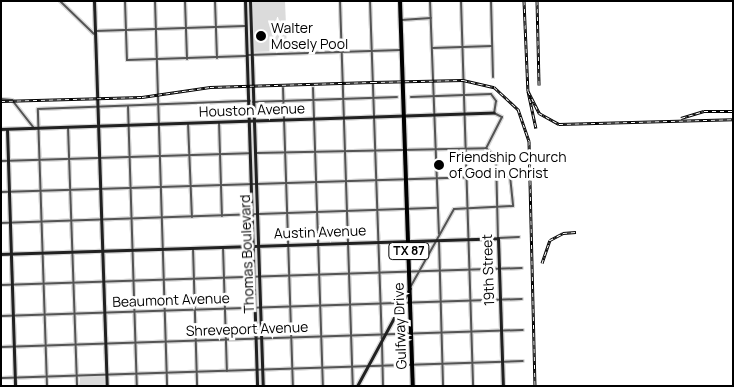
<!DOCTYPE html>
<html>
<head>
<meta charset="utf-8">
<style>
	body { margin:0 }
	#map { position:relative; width:734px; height:387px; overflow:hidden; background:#fff; font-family:Manrope,sans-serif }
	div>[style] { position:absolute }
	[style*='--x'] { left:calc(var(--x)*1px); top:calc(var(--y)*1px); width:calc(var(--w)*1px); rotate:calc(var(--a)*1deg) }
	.green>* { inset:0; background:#dbdbdb }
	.roads { filter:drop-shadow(1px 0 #dbdbdb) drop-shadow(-1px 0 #dbdbdb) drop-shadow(0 1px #dbdbdb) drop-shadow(0 -1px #dbdbdb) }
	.street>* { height:2px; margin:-1px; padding:0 1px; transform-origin:1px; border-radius:1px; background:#545454 }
	.secondary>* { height:3px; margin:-1.5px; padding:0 1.5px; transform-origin:1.5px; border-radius:1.5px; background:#212121 }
	.primary>* { height:4px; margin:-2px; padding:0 2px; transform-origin:2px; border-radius:2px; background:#000 }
	.rail>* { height:3px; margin-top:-1.5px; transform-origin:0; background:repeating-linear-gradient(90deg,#fff 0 4px,#000 0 8px); box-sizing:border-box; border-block:1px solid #000 }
	.dots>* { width:14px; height:14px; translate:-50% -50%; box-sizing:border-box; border:2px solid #fff; border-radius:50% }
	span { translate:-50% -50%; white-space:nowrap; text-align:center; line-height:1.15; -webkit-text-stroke:5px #fff; paint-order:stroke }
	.shield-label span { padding:1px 4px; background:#fff; border:1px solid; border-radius:4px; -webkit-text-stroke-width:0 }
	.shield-label { font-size:12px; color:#000; font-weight:700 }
	.poi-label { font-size:14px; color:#000 }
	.left { translate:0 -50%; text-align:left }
	.street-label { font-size:14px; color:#000 }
	.frame { position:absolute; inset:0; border:2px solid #000; pointer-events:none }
</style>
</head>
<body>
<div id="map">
	<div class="green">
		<div style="clip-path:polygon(252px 1px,285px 1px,287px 51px,254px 52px)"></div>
		<div style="clip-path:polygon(105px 376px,106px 385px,79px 386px,80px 377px)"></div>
	</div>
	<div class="roads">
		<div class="street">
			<div style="--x:60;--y:1;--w:47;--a:44.1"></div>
			<div style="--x:125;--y:1;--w:59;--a:88.1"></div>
			<div style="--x:127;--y:60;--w:119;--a:-1.9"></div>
			<div style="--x:155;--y:1;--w:385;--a:88.2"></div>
			<div style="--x:185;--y:1;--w:58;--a:88"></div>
			<div style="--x:215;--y:1;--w:57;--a:88"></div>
			<div style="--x:340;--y:1;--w:385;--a:88.1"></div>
			<div style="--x:370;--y:1;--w:338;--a:88"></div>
			<div style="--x:430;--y:1;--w:233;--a:87.8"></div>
			<div style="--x:461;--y:1;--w:385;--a:88.2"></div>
			<div style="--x:491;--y:1;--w:76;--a:88.5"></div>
			<div style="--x:401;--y:20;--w:30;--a:-4"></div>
			<div style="--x:95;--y:31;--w:150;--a:-1.9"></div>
			<div style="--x:432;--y:48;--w:60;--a:-1.9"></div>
			<div style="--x:248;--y:55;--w:153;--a:-1.9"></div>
			<div style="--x:283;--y:88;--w:298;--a:88.1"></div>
			<div style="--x:313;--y:88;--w:298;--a:88.1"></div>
			<div style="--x:411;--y:97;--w:80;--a:-2.1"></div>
			<div style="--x:491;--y:94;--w:9;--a:54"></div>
			<div style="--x:496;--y:101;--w:12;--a:99"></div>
			<div style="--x:494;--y:113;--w:9;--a:27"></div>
			<div style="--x:502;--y:117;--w:35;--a:117"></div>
			<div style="--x:1;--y:99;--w:11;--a:5"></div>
			<div style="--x:12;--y:100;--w:36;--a:52"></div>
			<div style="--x:253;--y:102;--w:144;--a:-2"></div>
			<div style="--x:128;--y:106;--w:280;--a:88.2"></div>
			<div style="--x:219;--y:122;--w:94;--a:88.2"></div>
			<div style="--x:188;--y:123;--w:94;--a:87.6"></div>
			<div style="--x:68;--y:127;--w:259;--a:88"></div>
			<div style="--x:256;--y:153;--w:230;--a:-1.2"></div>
			<div style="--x:486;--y:148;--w:14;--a:45"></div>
			<div style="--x:496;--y:158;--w:80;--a:88.6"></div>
			<div style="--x:498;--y:238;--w:21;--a:-3"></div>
			<div style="--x:1;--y:161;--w:248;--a:-1.8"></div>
			<div style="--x:1;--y:192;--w:509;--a:-1.8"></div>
			<div style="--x:510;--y:176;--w:30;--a:84"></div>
			<div style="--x:513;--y:206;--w:59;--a:177.1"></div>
			<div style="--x:454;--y:209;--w:88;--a:119.2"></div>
			<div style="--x:1;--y:223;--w:436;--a:-2"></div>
			<div style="--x:439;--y:241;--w:145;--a:88.4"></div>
			<div style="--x:223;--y:247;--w:124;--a:88.2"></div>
			<div style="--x:193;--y:248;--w:138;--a:88.3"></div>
			<div style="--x:1;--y:285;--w:521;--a:-1.87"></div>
			<div style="--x:1;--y:316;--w:521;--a:-1.87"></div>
			<div style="--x:382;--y:343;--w:43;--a:88.7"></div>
			<div style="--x:1;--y:347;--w:522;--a:-1.87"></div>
			<div style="--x:2;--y:378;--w:521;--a:-1.87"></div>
			<div style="--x:47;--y:386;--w:277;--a:-91.9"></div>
			<div style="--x:38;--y:109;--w:212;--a:-2.2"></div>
		</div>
		<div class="secondary">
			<div style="--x:94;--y:1;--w:385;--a:88.1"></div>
			<div style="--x:245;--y:1;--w:385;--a:88.2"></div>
			<div style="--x:250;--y:1;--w:385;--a:88.1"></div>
			<div style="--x:1;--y:129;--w:493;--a:-1.9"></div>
			<div style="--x:7;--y:129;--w:257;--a:88.2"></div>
			<div style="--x:1;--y:254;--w:497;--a:-1.8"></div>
			<div style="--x:498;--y:238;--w:148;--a:88.1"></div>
			<div style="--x:357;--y:386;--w:111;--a:-61.6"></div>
		</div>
		<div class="primary">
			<div style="--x:400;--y:1;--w:385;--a:88.1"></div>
		</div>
	</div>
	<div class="rail">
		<div style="--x:524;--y:1;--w:90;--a:87.5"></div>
		<div style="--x:528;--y:91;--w:38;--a:78"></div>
		<div style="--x:537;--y:1;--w:84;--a:88.6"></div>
		<div style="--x:528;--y:91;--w:25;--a:63"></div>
		<div style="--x:539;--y:113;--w:23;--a:29"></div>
		<div style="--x:559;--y:124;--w:174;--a:-1.6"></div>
		<div style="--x:1;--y:101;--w:141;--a:-1.6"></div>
		<div style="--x:142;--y:97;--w:69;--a:-8.4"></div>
		<div style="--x:210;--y:87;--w:163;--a:-1.8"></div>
		<div style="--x:373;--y:82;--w:90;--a:-1.3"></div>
		<div style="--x:463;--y:80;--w:32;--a:13"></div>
		<div style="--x:494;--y:87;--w:33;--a:43"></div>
		<div style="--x:518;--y:109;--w:34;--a:71"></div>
		<div style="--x:529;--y:141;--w:245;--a:88.6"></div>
		<div style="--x:681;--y:118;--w:24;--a:-17"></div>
		<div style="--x:704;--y:111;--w:29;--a:0"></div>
		<div style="--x:542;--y:263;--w:24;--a:-71"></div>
		<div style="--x:550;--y:240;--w:15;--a:-28"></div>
		<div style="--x:563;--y:233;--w:13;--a:-4"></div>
	</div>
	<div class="dots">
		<div style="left:261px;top:36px;background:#000"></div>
		<div style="left:439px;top:165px;background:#000"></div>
	</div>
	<div class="shield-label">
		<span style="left:409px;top:251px">TX 87</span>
	</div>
	<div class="poi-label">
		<span class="left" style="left:271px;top:36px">Walter<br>Mosely Pool</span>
		<span class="left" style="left:449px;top:165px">Friendship Church<br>of God in Christ</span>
	</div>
	<div class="street-label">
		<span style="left:252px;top:110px;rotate:-2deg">Houston Avenue</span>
		<span style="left:320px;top:232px;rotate:-2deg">Austin Avenue</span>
		<span style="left:247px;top:254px;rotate:-92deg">Thomas Boulevard</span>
		<span style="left:488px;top:270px;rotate:-92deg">19th Street</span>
		<span style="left:171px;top:300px;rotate:-2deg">Beaumont Avenue</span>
		<span style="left:400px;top:326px;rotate:-92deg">Gulfway Drive</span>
		<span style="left:247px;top:329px;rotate:-2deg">Shreveport Avenue</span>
	</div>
	<div class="frame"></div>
</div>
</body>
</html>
